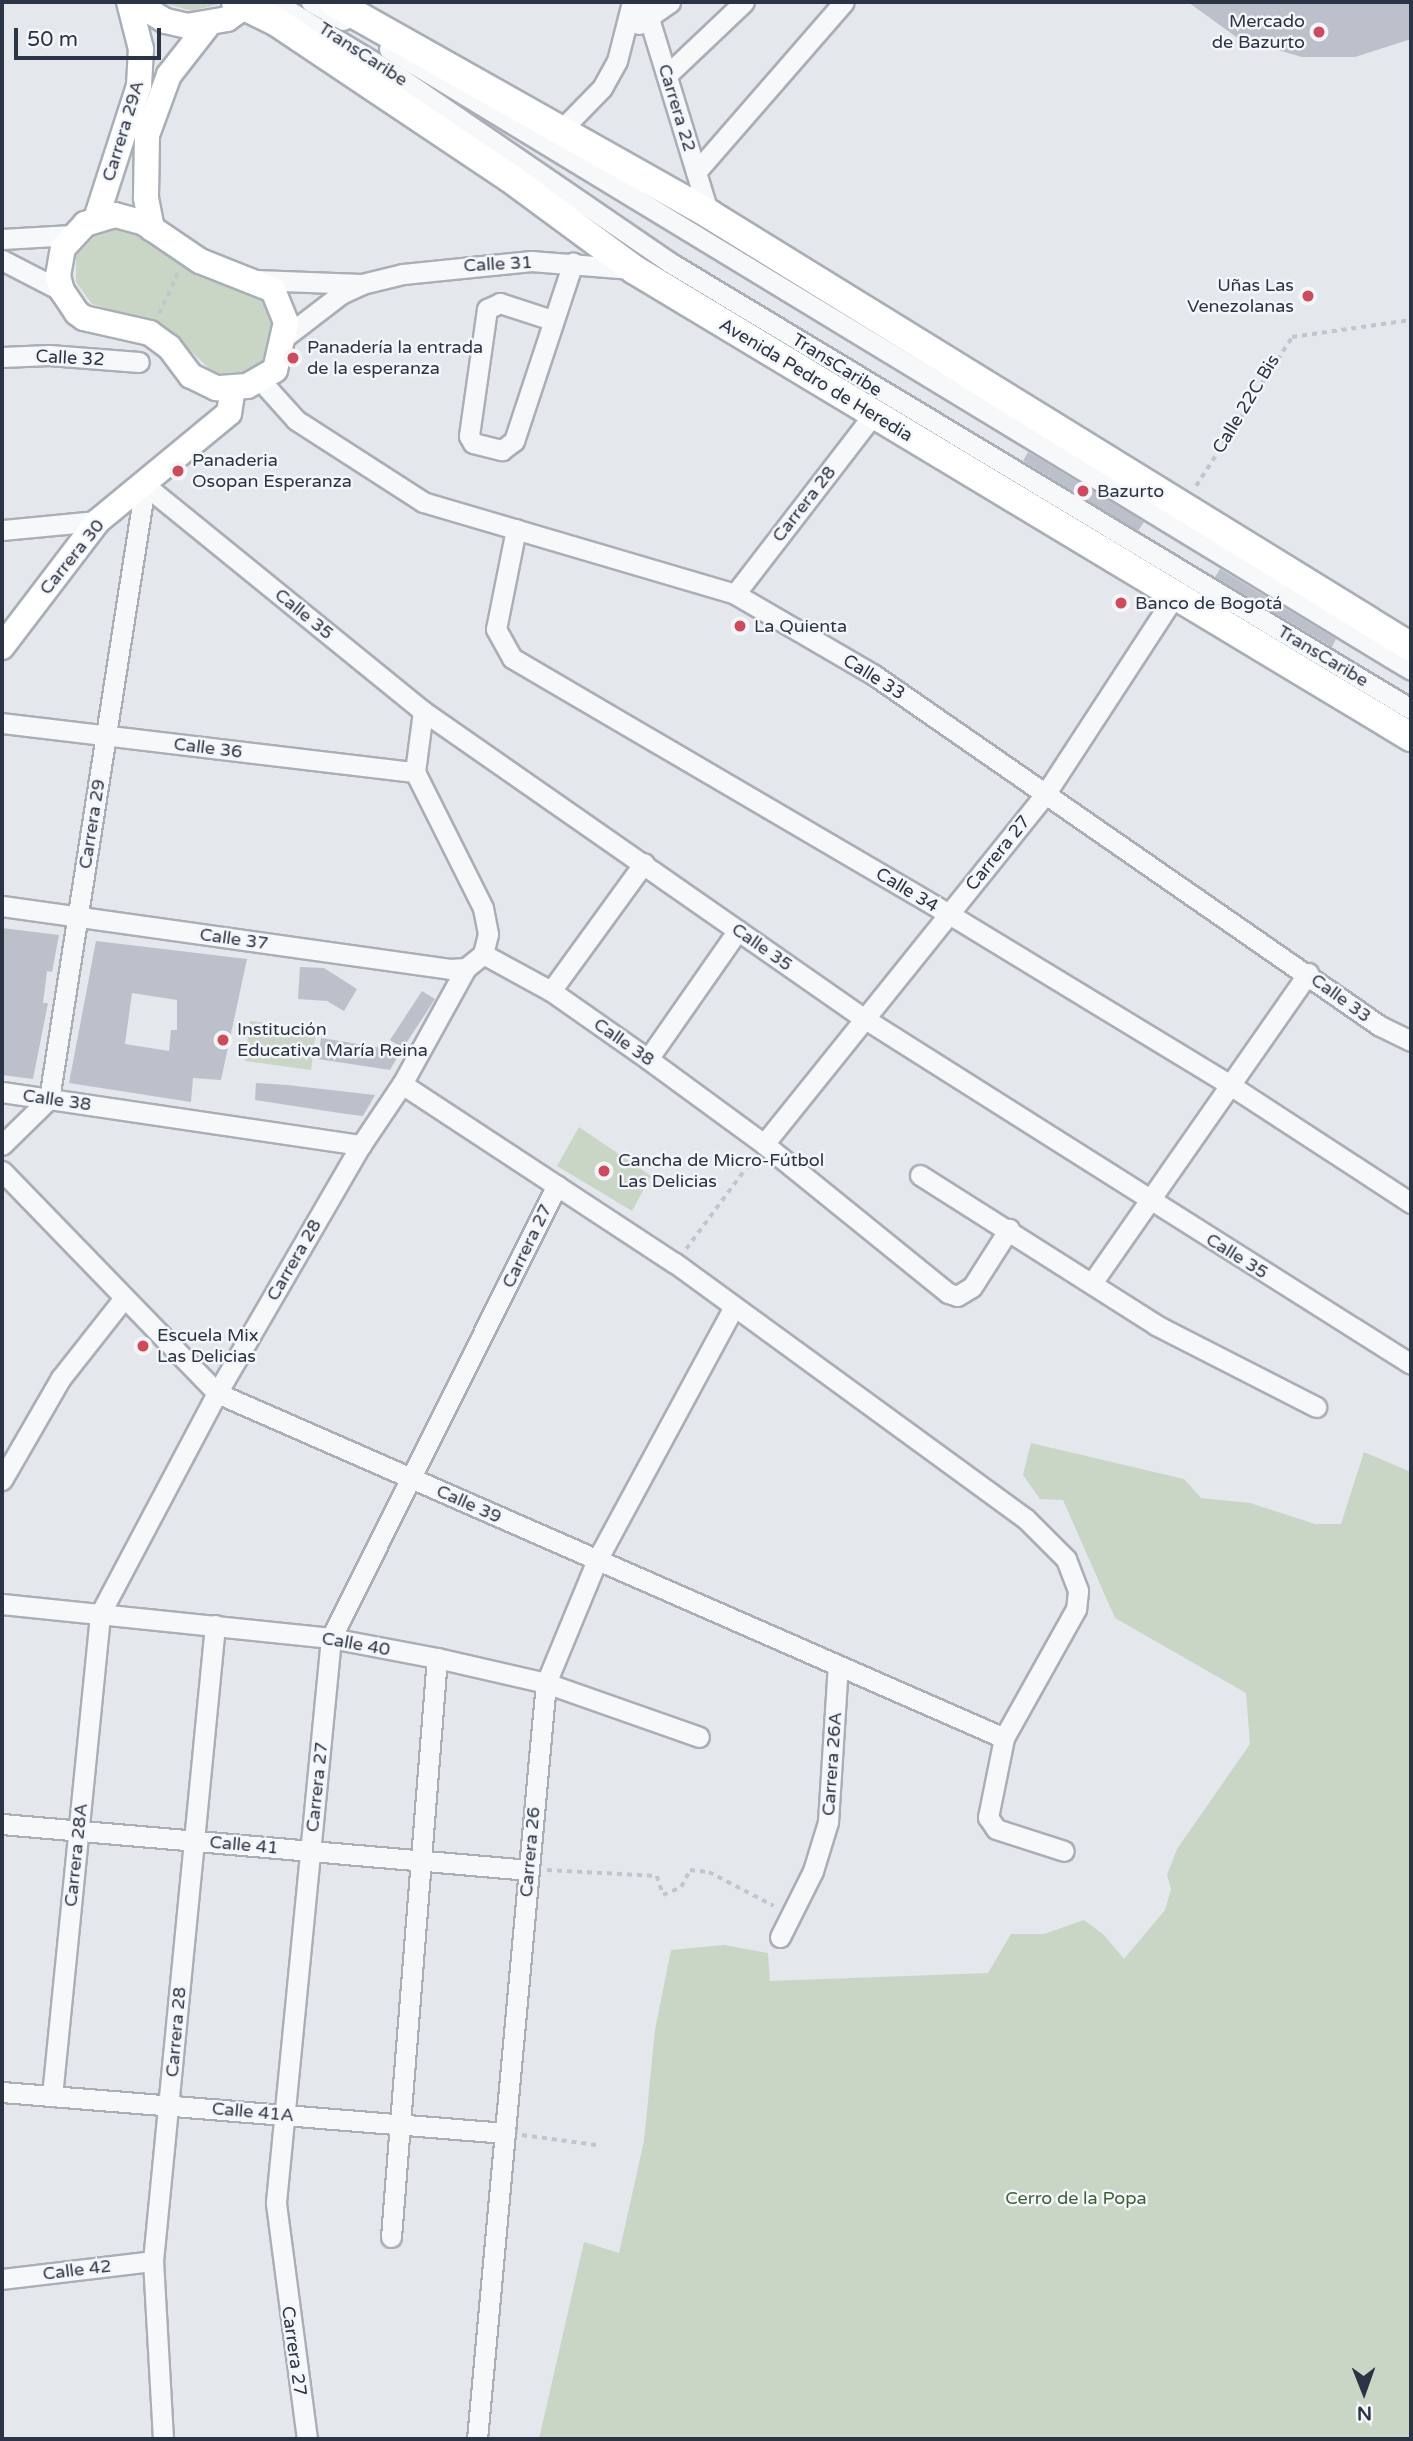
<!DOCTYPE html>
<html>
<head>
<meta charset="utf-8">
<style>
	body { margin:0 }
	#map { position:relative; width:1413px; height:2441px; overflow:hidden; background:#e4e7ec; font-family:"Varela Round",sans-serif }
	div>[style] { position:absolute }
	[style*='--x'] { left:calc(var(--x)*1px); top:calc(var(--y)*1px); width:calc(var(--w)*1px); rotate:calc(var(--a)*1deg) }
	.green>* { inset:0; background:#c9d6c5 }
	.building>* { inset:0; background:#bbc0ca }
	.path>* { height:3.5px; margin-top:-1.75px; transform-origin:0; background:repeating-linear-gradient(90deg,#c2c5cb 0 5px,transparent 0 10px) }
	.roads { filter:drop-shadow(2px 0 #a9aeb7) drop-shadow(-2px 0 #a9aeb7) drop-shadow(0 2px #a9aeb7) drop-shadow(0 -2px #a9aeb7) }
	.minor>* { height:19px; margin:-9.5px; padding:0 9.5px; transform-origin:9.5px; border-radius:9.5px; background:#f7f8fa }
	.major>* { height:24px; margin:-12px; padding:0 12px; transform-origin:12px; border-radius:12px; background:#fff }
	.highway>* { height:28px; margin:-14px; padding:0 14px; transform-origin:14px; border-radius:14px; background:#fff }
	.dots>* { width:19px; height:19px; translate:-50% -50%; box-sizing:border-box; border:4px solid #f4f6f9; border-radius:50% }
	span { translate:-50% -50%; white-space:nowrap; text-align:center; line-height:1.15; -webkit-text-stroke:5px #f4f6f9; paint-order:stroke }
	.poi-label { font-size:18px; color:#2b3445 }
	.right { translate:-100% -50%; text-align:right }
	.left { translate:0 -50%; text-align:left }
	.street-label { font-size:18px; color:#2b3445 }
	.park-label { font-size:18px; color:#3f6138 }
	.frame { position:absolute; inset:0; border:4px solid #2b3445; pointer-events:none }
	.north { position:absolute; left:1329px; top:2357px; width:70px; height:70px; -webkit-text-stroke:5px #f4f6f9; paint-order:stroke; rotate:179deg; font-size:19px; font-weight:700; line-height:28px; text-align:center; color:#2b3445 }
	.north::after { content:''; display:block; margin:auto; width:24px; height:32px; background:#2b3445; clip-path:polygon(50% 0,100% 100%,50% 72%,0 100%) }
	.scale { position:absolute; left:14px; top:28px; width:147px; height:32px; box-sizing:border-box; border:4px solid #2b3445; border-top:0; padding-left:9px; font-size:21px; line-height:24px; white-space:nowrap; color:#2b3445; -webkit-text-stroke:5px #f4f6f9; paint-order:stroke }
</style>
</head>
<body>
<div id="map">
	<div class="green">
		<div style="clip-path:polygon(160px 2px,227px 2px,192px 11px)"></div>
		<div style="clip-path:polygon(114px 229px,129px 231px,159px 247px,192px 273px,263px 297px,276px 331px,271px 351px,259px 365px,239px 375px,214px 373px,162px 324px,92px 304px,76px 282px,76px 256px,99px 232px)"></div>
		<div style="clip-path:polygon(250px 1021px,316px 1030px,311px 1070px,245px 1061px)"></div>
		<div style="clip-path:polygon(579px 1127px,651px 1176px,632px 1211px,557px 1166px)"></div>
		<div style="clip-path:polygon(1031px 1443px,1184px 1479px,1201px 1498px,1250px 1503px,1315px 1524px,1341px 1524px,1364px 1452px,1411px 1472px,1411px 2439px,539px 2439px,584px 2242px,619px 2253px,644px 2141px,655px 2030px,671px 1950px,724px 1945px,768px 1953px,770px 1981px,988px 1973px,1011px 1934px,1044px 1934px,1084px 1920px,1104px 1935px,1124px 1959px,1165px 1910px,1171px 1889px,1167px 1875px,1177px 1849px,1250px 1744px,1246px 1693px,1115px 1618px,1063px 1500px,1040px 1499px,1023px 1475px)"></div>
	</div>
	<div class="building">
		<div style="clip-path:polygon(1188px 2px,1411px 2px,1411px 39px,1355px 57px,1302px 57px,1239px 39px)"></div>
		<div style="clip-path:polygon(1028px 452px,1144px 522px,1138px 531px,1023px 461px)"></div>
		<div style="clip-path:polygon(1220px 569px,1336px 639px,1332px 647px,1215px 577px)"></div>
		<div style="clip-path:polygon(2px 928px,59px 935px,52px 972px,47px 971px,43px 1003px,48px 1003px,33px 1079px,2px 1075px)"></div>
		<div style="clip-path:polygon(evenodd,96px 941px,247px 959px,221px 1080px,193px 1078px,191px 1102px,69px 1083px,96px 941px,132px 993px,177px 1000px,177px 1030px,171px 1030px,169px 1051px,125px 1044px,132px 993px)"></div>
		<div style="clip-path:polygon(300px 967px,324px 968px,357px 989px,344px 1011px,327px 1001px,298px 999px)"></div>
		<div style="clip-path:polygon(422px 991px,435px 999px,403px 1048px,390px 1040px)"></div>
		<div style="clip-path:polygon(321px 1038px,382px 1048px,401px 1051px,390px 1070px,318px 1059px)"></div>
		<div style="clip-path:polygon(256px 1083px,287px 1085px,375px 1095px,363px 1116px,346px 1114px,255px 1100px)"></div>
	</div>
	<div class="path">
		<div style="--x:159;--y:314;--w:48;--a:-65.6"></div>
		<div style="--x:1196;--y:486;--w:177;--a:-57.2"></div>
		<div style="--x:1292;--y:337;--w:120;--a:-8.1"></div>
		<div style="--x:686;--y:1249;--w:111;--a:-53.4"></div>
		<div style="--x:547;--y:1870;--w:110;--a:3.1"></div>
		<div style="--x:657;--y:1876;--w:20;--a:72"></div>
		<div style="--x:663;--y:1895;--w:20;--a:-24"></div>
		<div style="--x:681;--y:1887;--w:19;--a:-62"></div>
		<div style="--x:690;--y:1870;--w:19;--a:6"></div>
		<div style="--x:709;--y:1872;--w:73;--a:27.6"></div>
		<div style="--x:522;--y:2135;--w:75;--a:7.7"></div>
	</div>
	<div class="roads">
		<div class="minor">
			<div style="--x:274;--y:2;--w:146;--a:31"></div>
			<div style="--x:399;--y:77;--w:327;--a:34.4"></div>
			<div style="--x:669;--y:262;--w:866;--a:31.07"></div>
			<div style="--x:311;--y:2;--w:37;--a:29"></div>
			<div style="--x:644;--y:2;--w:222;--a:73"></div>
			<div style="--x:639;--y:24;--w:38;--a:-35"></div>
			<div style="--x:389;--y:49;--w:1196;--a:31.28"></div>
			<div style="--x:667;--y:75;--w:106;--a:-43.5"></div>
			<div style="--x:560;--y:131;--w:60;--a:-45.7"></div>
			<div style="--x:602;--y:88;--w:31;--a:-61"></div>
			<div style="--x:617;--y:61;--w:61;--a:-75.7"></div>
			<div style="--x:696;--y:172;--w:225;--a:-49"></div>
			<div style="--x:2;--y:239;--w:70;--a:-3.3"></div>
			<div style="--x:2;--y:260;--w:68;--a:27.3"></div>
			<div style="--x:256;--y:280;--w:105;--a:2.2"></div>
			<div style="--x:552;--y:320;--w:55;--a:-161.9"></div>
			<div style="--x:500;--y:303;--w:14;--a:155"></div>
			<div style="--x:487;--y:309;--w:128;--a:98.1"></div>
			<div style="--x:469;--y:436;--w:8;--a:60"></div>
			<div style="--x:473;--y:443;--w:30;--a:14"></div>
			<div style="--x:502;--y:450;--w:15;--a:-37"></div>
			<div style="--x:514;--y:441;--w:188;--a:-71.7"></div>
			<div style="--x:285;--y:337;--w:71;--a:-37.5"></div>
			<div style="--x:341;--y:294;--w:23;--a:-25"></div>
			<div style="--x:362;--y:284;--w:42;--a:-13.7"></div>
			<div style="--x:403;--y:274;--w:129;--a:-5.8"></div>
			<div style="--x:531;--y:261;--w:101;--a:4.5"></div>
			<div style="--x:2;--y:357;--w:47;--a:-2.4"></div>
			<div style="--x:49;--y:355;--w:90;--a:4.4"></div>
			<div style="--x:261;--y:381;--w:52;--a:48.1"></div>
			<div style="--x:296;--y:420;--w:151;--a:32.8"></div>
			<div style="--x:423;--y:502;--w:325;--a:16.4"></div>
			<div style="--x:735;--y:594;--w:161;--a:30.2"></div>
			<div style="--x:874;--y:675;--w:616;--a:34.75"></div>
			<div style="--x:1380;--y:1026;--w:34;--a:26"></div>
			<div style="--x:145;--y:485;--w:358;--a:39.1"></div>
			<div style="--x:423;--y:711;--w:535;--a:34.88"></div>
			<div style="--x:862;--y:1017;--w:649;--a:32.3"></div>
			<div style="--x:516;--y:529;--w:102;--a:101.3"></div>
			<div style="--x:496;--y:629;--w:33;--a:61"></div>
			<div style="--x:512;--y:658;--w:506;--a:30.36"></div>
			<div style="--x:949;--y:914;--w:329;--a:31.3"></div>
			<div style="--x:1230;--y:1085;--w:216;--a:33.1"></div>
			<div style="--x:2;--y:530;--w:96;--a:-5.4"></div>
			<div style="--x:735;--y:594;--w:226;--a:-52.4"></div>
			<div style="--x:423;--y:711;--w:62;--a:97.5"></div>
			<div style="--x:415;--y:772;--w:152;--a:63.4"></div>
			<div style="--x:483;--y:908;--w:26;--a:79"></div>
			<div style="--x:488;--y:934;--w:21;--a:104"></div>
			<div style="--x:2;--y:723;--w:416;--a:6.8"></div>
			<div style="--x:2;--y:906;--w:452;--a:8"></div>
			<div style="--x:450;--y:969;--w:16;--a:-4"></div>
			<div style="--x:483;--y:954;--w:77;--a:28.6"></div>
			<div style="--x:551;--y:991;--w:118;--a:35"></div>
			<div style="--x:648;--y:1059;--w:144;--a:36.2"></div>
			<div style="--x:764;--y:1144;--w:237;--a:39"></div>
			<div style="--x:948;--y:1293;--w:9;--a:18"></div>
			<div style="--x:957;--y:1296;--w:17;--a:-31"></div>
			<div style="--x:972;--y:1287;--w:69;--a:-57.5"></div>
			<div style="--x:551;--y:991;--w:158;--a:-54"></div>
			<div style="--x:648;--y:1059;--w:157;--a:-55.1"></div>
			<div style="--x:402;--y:1084;--w:326;--a:33.3"></div>
			<div style="--x:675;--y:1263;--w:433;--a:36.1"></div>
			<div style="--x:1025;--y:1518;--w:58;--a:45"></div>
			<div style="--x:1066;--y:1559;--w:34;--a:69"></div>
			<div style="--x:1078;--y:1591;--w:18;--a:96"></div>
			<div style="--x:1076;--y:1609;--w:148;--a:119.2"></div>
			<div style="--x:1004;--y:1738;--w:81;--a:101.4"></div>
			<div style="--x:988;--y:1817;--w:14;--a:56"></div>
			<div style="--x:996;--y:1829;--w:71;--a:17.9"></div>
			<div style="--x:2;--y:1092;--w:363;--a:8.4"></div>
			<div style="--x:764;--y:1144;--w:450;--a:-51.2"></div>
			<div style="--x:1046;--y:793;--w:234;--a:-56.9"></div>
			<div style="--x:2;--y:1145;--w:66;--a:-44.4"></div>
			<div style="--x:49;--y:1099;--w:621;--a:-81.11"></div>
			<div style="--x:2;--y:1171;--w:309;--a:45.9"></div>
			<div style="--x:217;--y:1393;--w:859;--a:23.67"></div>
			<div style="--x:920;--y:1175;--w:280;--a:32.4"></div>
			<div style="--x:1156;--y:1325;--w:180;--a:27.1"></div>
			<div style="--x:1092;--y:1283;--w:378;--a:-55.1"></div>
			<div style="--x:2;--y:1480;--w:118;--a:-60"></div>
			<div style="--x:61;--y:1378;--w:102;--a:-51.8"></div>
			<div style="--x:2;--y:1604;--w:331;--a:5.9"></div>
			<div style="--x:331;--y:1638;--w:108;--a:10.7"></div>
			<div style="--x:437;--y:1658;--w:112;--a:12.9"></div>
			<div style="--x:546;--y:1683;--w:162;--a:19.4"></div>
			<div style="--x:2;--y:1824;--w:529;--a:4.99"></div>
			<div style="--x:780;--y:1937;--w:74;--a:-63.4"></div>
			<div style="--x:813;--y:1871;--w:51;--a:-73"></div>
			<div style="--x:828;--y:1822;--w:157;--a:-86.4"></div>
			<div style="--x:2;--y:2092;--w:505;--a:4.66"></div>
			<div style="--x:52;--y:2096;--w:484;--a:-84.3"></div>
			<div style="--x:100;--y:1614;--w:250;--a:-62.1"></div>
			<div style="--x:217;--y:1393;--w:287;--a:-59.9"></div>
			<div style="--x:361;--y:1145;--w:73;--a:-56.1"></div>
			<div style="--x:402;--y:1084;--w:132;--a:-61.1"></div>
			<div style="--x:466;--y:968;--w:22;--a:-39"></div>
			<div style="--x:391;--y:2237;--w:581;--a:-85.46"></div>
			<div style="--x:2;--y:2279;--w:152;--a:-6.8"></div>
			<div style="--x:163;--y:2439;--w:178;--a:-93.2"></div>
			<div style="--x:153;--y:2261;--w:639;--a:-84.43"></div>
			<div style="--x:307;--y:2439;--w:239;--a:-97.5"></div>
			<div style="--x:276;--y:2202;--w:567;--a:-84.43"></div>
			<div style="--x:331;--y:1638;--w:506;--a:-63.49"></div>
			<div style="--x:477;--y:2439;--w:759;--a:-84.79"></div>
			<div style="--x:546;--y:1683;--w:133;--a:-67.5"></div>
			<div style="--x:597;--y:1560;--w:288;--a:-61.6"></div>
		</div>
		<div class="major">
			<div style="--x:135;--y:2;--w:36;--a:32"></div>
			<div style="--x:166;--y:21;--w:22;--a:13"></div>
			<div style="--x:187;--y:26;--w:41;--a:-9.9"></div>
			<div style="--x:227;--y:19;--w:29;--a:-35"></div>
			<div style="--x:115;--y:215;--w:30;--a:15"></div>
			<div style="--x:144;--y:223;--w:68;--a:34.2"></div>
			<div style="--x:200;--y:261;--w:79;--a:21.7"></div>
			<div style="--x:273;--y:290;--w:35;--a:68"></div>
			<div style="--x:286;--y:322;--w:49;--a:102.9"></div>
			<div style="--x:275;--y:370;--w:32;--a:150"></div>
			<div style="--x:247;--y:386;--w:31;--a:176"></div>
			<div style="--x:216;--y:388;--w:28;--a:-154"></div>
			<div style="--x:191;--y:376;--w:36;--a:-127"></div>
			<div style="--x:169;--y:347;--w:24;--a:-144"></div>
			<div style="--x:150;--y:333;--w:68;--a:-167.2"></div>
			<div style="--x:84;--y:318;--w:9;--a:-144"></div>
			<div style="--x:77;--y:313;--w:27;--a:-124"></div>
			<div style="--x:62;--y:291;--w:16;--a:-105"></div>
			<div style="--x:58;--y:276;--w:28;--a:-80"></div>
			<div style="--x:63;--y:248;--w:33;--a:-47"></div>
			<div style="--x:85;--y:224;--w:31;--a:-17"></div>
			<div style="--x:96;--y:219;--w:140;--a:-72.1"></div>
			<div style="--x:139;--y:86;--w:37;--a:-87"></div>
			<div style="--x:141;--y:49;--w:49;--a:-104.3"></div>
			<div style="--x:152;--y:229;--w:32;--a:-101"></div>
			<div style="--x:146;--y:198;--w:63;--a:-89.1"></div>
			<div style="--x:147;--y:135;--w:64;--a:-69.9"></div>
			<div style="--x:169;--y:75;--w:63;--a:-52"></div>
			<div style="--x:2;--y:647;--w:158;--a:-52.7"></div>
			<div style="--x:98;--y:521;--w:170;--a:-39.5"></div>
			<div style="--x:229;--y:413;--w:24;--a:-81"></div>
		</div>
		<div class="highway">
			<div style="--x:236;--y:2;--w:46;--a:26"></div>
			<div style="--x:277;--y:22;--w:280;--a:33.8"></div>
			<div style="--x:510;--y:178;--w:155;--a:36.4"></div>
			<div style="--x:635;--y:270;--w:906;--a:31.04"></div>
			<div style="--x:333;--y:2;--w:432;--a:29.4"></div>
			<div style="--x:709;--y:214;--w:825;--a:31.67"></div>
		</div>
	</div>
	<div class="dots">
		<div style="left:1319px;top:32px;background:#d1495b"></div>
		<div style="left:1308px;top:296px;background:#d1495b"></div>
		<div style="left:293px;top:358px;background:#d1495b"></div>
		<div style="left:178px;top:471px;background:#d1495b"></div>
		<div style="left:1083px;top:491px;background:#d1495b"></div>
		<div style="left:1121px;top:603px;background:#d1495b"></div>
		<div style="left:740px;top:626px;background:#d1495b"></div>
		<div style="left:223px;top:1040px;background:#d1495b"></div>
		<div style="left:604px;top:1171px;background:#d1495b"></div>
		<div style="left:143px;top:1346px;background:#d1495b"></div>
	</div>
	<div class="poi-label">
		<span class="right" style="left:1305px;top:32px">Mercado<br>de Bazurto</span>
		<span class="right" style="left:1294px;top:296px">Uñas Las<br>Venezolanas</span>
		<span class="left" style="left:307px;top:358px">Panadería la entrada<br>de la esperanza</span>
		<span class="left" style="left:192px;top:471px">Panaderia<br>Osopan Esperanza</span>
		<span class="left" style="left:1097px;top:491px">Bazurto</span>
		<span class="left" style="left:1135px;top:603px">Banco de Bogotá</span>
		<span class="left" style="left:754px;top:626px">La Quienta</span>
		<span class="left" style="left:237px;top:1040px">Institución<br>Educativa María Reina</span>
		<span class="left" style="left:618px;top:1171px">Cancha de Micro-Fútbol<br>Las Delicias</span>
		<span class="left" style="left:157px;top:1346px">Escuela Mix<br>Las Delicias</span>
	</div>
	<div class="street-label">
		<span style="left:363px;top:54px;rotate:33deg">TransCaribe</span>
		<span style="left:677px;top:108px;rotate:73deg">Carrera 22</span>
		<span style="left:123px;top:131px;rotate:-73deg">Carrera 29A</span>
		<span style="left:498px;top:264px;rotate:-3deg">Calle 31</span>
		<span style="left:70px;top:358px;rotate:3deg">Calle 32</span>
		<span style="left:837px;top:365px;rotate:32deg">TransCaribe</span>
		<span style="left:816px;top:380px;rotate:31deg">Avenida Pedro de Heredia</span>
		<span style="left:1246px;top:404px;rotate:-59deg">Calle 22C Bis</span>
		<span style="left:804px;top:504px;rotate:-52deg">Carrera 28</span>
		<span style="left:72px;top:557px;rotate:-51deg">Carrera 30</span>
		<span style="left:304px;top:614px;rotate:39deg">Calle 35</span>
		<span style="left:1323px;top:656px;rotate:31deg">TransCaribe</span>
		<span style="left:874px;top:677px;rotate:32deg">Calle 33</span>
		<span style="left:208px;top:748px;rotate:7deg">Calle 36</span>
		<span style="left:92px;top:824px;rotate:-81deg">Carrera 29</span>
		<span style="left:998px;top:853px;rotate:-51deg">Carrera 27</span>
		<span style="left:907px;top:890px;rotate:31deg">Calle 34</span>
		<span style="left:234px;top:939px;rotate:8deg">Calle 37</span>
		<span style="left:762px;top:947px;rotate:35deg">Calle 35</span>
		<span style="left:1341px;top:998px;rotate:36deg">Calle 33</span>
		<span style="left:624px;top:1042px;rotate:35deg">Calle 38</span>
		<span style="left:57px;top:1100px;rotate:8deg">Calle 38</span>
		<span style="left:527px;top:1246px;rotate:-64deg">Carrera 27</span>
		<span style="left:1237px;top:1256px;rotate:32deg">Calle 35</span>
		<span style="left:294px;top:1260px;rotate:-60deg">Carrera 28</span>
		<span style="left:469px;top:1504px;rotate:24deg">Calle 39</span>
		<span style="left:356px;top:1644px;rotate:10deg">Calle 40</span>
		<span style="left:832px;top:1764px;rotate:-86deg">Carrera 26A</span>
		<span style="left:317px;top:1787px;rotate:-84deg">Carrera 27</span>
		<span style="left:244px;top:1845px;rotate:5deg">Calle 41</span>
		<span style="left:530px;top:1852px;rotate:-85deg">Carrera 26</span>
		<span style="left:76px;top:1855px;rotate:-84deg">Carrera 28A</span>
		<span style="left:176px;top:2032px;rotate:-85deg">Carrera 28</span>
		<span style="left:253px;top:2112px;rotate:5deg">Calle 41A</span>
		<span style="left:77px;top:2270px;rotate:-7deg">Calle 42</span>
		<span style="left:294px;top:2351px;rotate:82deg">Carrera 27</span>
	</div>
	<div class="park-label">
		<span style="left:1076px;top:2198px">Cerro de la Popa</span>
	</div>
	<div class="frame"></div>
	<div class="north">N</div>
	<div class="scale">50 m</div>
</div>
</body>
</html>
